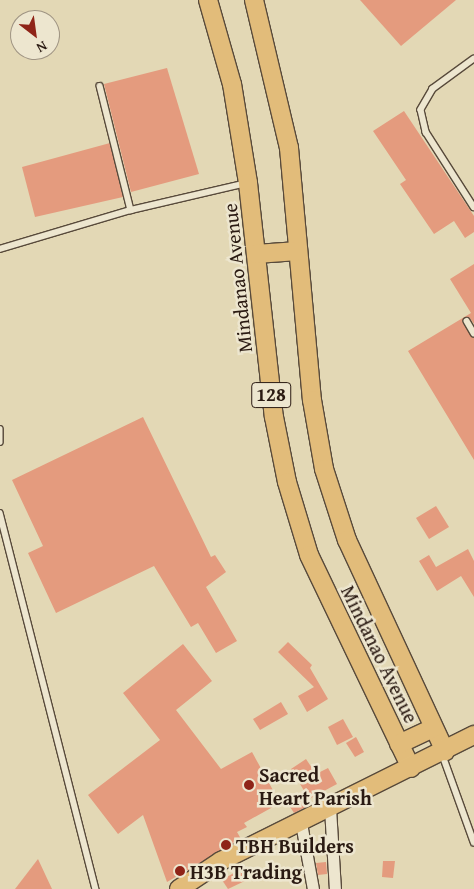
<!DOCTYPE html>
<html>
<head>
<meta charset="utf-8">
<style>
	body { margin:0 }
	#map { position:relative; width:474px; height:889px; overflow:hidden; background:#e3d8b5; font-family:"Gentium Book Plus",serif }
	div>[style] { position:absolute }
	[style*='--x'] { left:calc(var(--x)*1px); top:calc(var(--y)*1px); width:calc(var(--w)*1px); rotate:calc(var(--a)*1deg) }
	.building>* { inset:0; background:#e49b7e }
	.roads { filter:drop-shadow(1px 0 #584a3b) drop-shadow(-1px 0 #584a3b) drop-shadow(0 1px #584a3b) drop-shadow(0 -1px #584a3b) }
	.lane>* { height:5.5px; margin:-2.75px; padding:0 2.75px; transform-origin:2.75px; border-radius:2.75px; background:#ede6cf }
	.street>* { height:11px; margin:-5.5px; padding:0 5.5px; transform-origin:5.5px; border-radius:5.5px; background:#ede6cf }
	.primary>* { height:18px; margin:-9px; padding:0 9px; transform-origin:9px; border-radius:9px; background:#e2bc7a }
	.dots>* { width:14px; height:14px; translate:-50% -50%; box-sizing:border-box; border:2px solid #ede6cf; border-radius:50% }
	span { translate:-50% -50%; white-space:nowrap; text-align:center; line-height:1.15; -webkit-text-stroke:5px #ede6cf; paint-order:stroke }
	.shield-label span { padding:1px 4px; background:#ede6cf; border:1px solid; border-radius:4px; -webkit-text-stroke-width:0 }
	.shield-label { font-size:19px; color:#2a1a12; font-weight:700 }
	.street-label { font-size:20px; color:#2a1a12 }
	.poi-label { font-size:20px; color:#2a1a12; font-weight:700 }
	.left { translate:0 -50%; text-align:left }
	.north { position:absolute; left:10px; top:10px; width:50px; height:50px; box-sizing:border-box; background:#ede6cf; border:1px solid #9f9483; border-radius:50%; rotate:150deg; font-size:14px; font-weight:700; line-height:20px; text-align:center; color:#2a1a12 }
	.north::after { content:''; display:block; margin:auto; width:18px; height:22px; background:#8f2418; clip-path:polygon(50% 0,100% 100%,50% 72%,0 100%) }
</style>
</head>
<body>
<div id="map">
	<div class="building">
		<div style="clip-path:polygon(360px 0,456px 0,401px 46px)"></div>
		<div style="clip-path:polygon(167px 68px,199px 174px,131px 192px,104px 84px)"></div>
		<div style="clip-path:polygon(404px 111px,474px 216px,474px 232px,465px 238px,454px 221px,434px 234px,400px 184px,406px 180px,373px 131px)"></div>
		<div style="clip-path:polygon(110px 143px,123px 197px,35px 217px,22px 167px)"></div>
		<div style="clip-path:polygon(474px 264px,474px 324px,469px 317px,462px 321px,474px 338px,474px 460px,408px 351px,471px 313px,450px 279px)"></div>
		<div style="clip-path:polygon(143px 417px,211px 557px,215px 555px,226px 572px,206px 587px,237px 641px,216px 653px,198px 623px,191px 627px,154px 566px,56px 613px,28px 553px,43px 546px,12px 480px)"></div>
		<div style="clip-path:polygon(436px 506px,449px 527px,429px 539px,416px 518px)"></div>
		<div style="clip-path:polygon(468px 549px,474px 561px,474px 597px,461px 576px,437px 591px,419px 561px,429px 555px,436px 567px)"></div>
		<div style="clip-path:polygon(288px 642px,312px 665px,310px 668px,328px 699px,307px 712px,298px 696px,314px 687px,278px 652px)"></div>
		<div style="clip-path:polygon(183px 644px,212px 681px,176px 710px,221px 769px,252px 752px,280px 803px,244px 823px,247px 827px,237px 832px,241px 839px,167px 882px,143px 815px,118px 834px,88px 795px,160px 740px,123px 693px)"></div>
		<div style="clip-path:polygon(281px 702px,288px 714px,260px 730px,253px 719px)"></div>
		<div style="clip-path:polygon(343px 719px,353px 737px,337px 745px,328px 727px)"></div>
		<div style="clip-path:polygon(356px 737px,364px 752px,355px 757px,346px 743px)"></div>
		<div style="clip-path:polygon(306px 759px,316px 774px,328px 768px,337px 784px,309px 799px,291px 769px)"></div>
		<div style="clip-path:polygon(302px 792px,310px 805px,294px 813px,287px 802px)"></div>
		<div style="clip-path:polygon(38px 859px,52px 889px,15px 889px)"></div>
		<div style="clip-path:polygon(383px 861px,395px 861px,393px 878px,382px 877px)"></div>
		<div style="clip-path:polygon(326px 862px,327px 874px,318px 875px,316px 863px)"></div>
		<div style="clip-path:polygon(242px 868px,249px 879px,228px 889px,222px 880px)"></div>
	</div>
	<div class="roads">
		<div class="lane">
			<div style="--x:474;--y:59;--w:51;--a:143.8"></div>
			<div style="--x:433;--y:89;--w:24;--a:120"></div>
			<div style="--x:421;--y:110;--w:23;--a:77"></div>
			<div style="--x:426;--y:132;--w:89;--a:57.4"></div>
			<div style="--x:100;--y:86;--w:128;--a:76"></div>
			<div style="--x:0;--y:249;--w:137;--a:-16.6"></div>
			<div style="--x:131;--y:210;--w:119;--a:-13.1"></div>
			<div style="--x:467;--y:321;--w:14;--a:60"></div>
			<div style="--x:0;--y:429;--w:13;--a:90"></div>
			<div style="--x:0;--y:513;--w:388;--a:75.7"></div>
			<div style="--x:442;--y:753;--w:95;--a:70.2"></div>
		</div>
		<div class="street">
			<div style="--x:330;--y:808;--w:81;--a:86.5"></div>
			<div style="--x:301;--y:823;--w:67;--a:79.7"></div>
		</div>
		<div class="primary">
			<div style="--x:208;--y:0;--w:87;--a:74.1"></div>
			<div style="--x:232;--y:84;--w:100;--a:80.8"></div>
			<div style="--x:248;--y:183;--w:235;--a:83.7"></div>
			<div style="--x:274;--y:417;--w:66;--a:78.7"></div>
			<div style="--x:287;--y:482;--w:76;--a:73.2"></div>
			<div style="--x:309;--y:555;--w:236;--a:64.4"></div>
			<div style="--x:254;--y:0;--w:152;--a:76.7"></div>
			<div style="--x:289;--y:148;--w:253;--a:84.8"></div>
			<div style="--x:312;--y:400;--w:70;--a:80.1"></div>
			<div style="--x:324;--y:469;--w:75;--a:72.1"></div>
			<div style="--x:347;--y:540;--w:233;--a:65.1"></div>
			<div style="--x:256;--y:254;--w:42;--a:-4.1"></div>
			<div style="--x:399;--y:744;--w:38;--a:-25"></div>
			<div style="--x:179;--y:889;--w:50;--a:-33.7"></div>
			<div style="--x:221;--y:861;--w:283;--a:-26.5"></div>
		</div>
	</div>
	<div class="dots">
		<div style="left:249px;top:785px;background:#8f2418"></div>
		<div style="left:226px;top:845px;background:#8f2418"></div>
		<div style="left:180px;top:871px;background:#8f2418"></div>
	</div>
	<div class="shield-label">
		<span style="left:271px;top:395px">128</span>
	</div>
	<div class="street-label">
		<span style="left:237px;top:278px;rotate:-96deg">Mindanao Avenue</span>
		<span style="left:380px;top:654px;rotate:64deg">Mindanao Avenue</span>
	</div>
	<div class="poi-label">
		<span class="left" style="left:259px;top:786px">Sacred<br>Heart Parish</span>
		<span class="left" style="left:236px;top:845px">TBH Builders</span>
		<span class="left" style="left:190px;top:871px">H3B Trading</span>
	</div>
	<div class="north">N</div>
</div>
</body>
</html>
